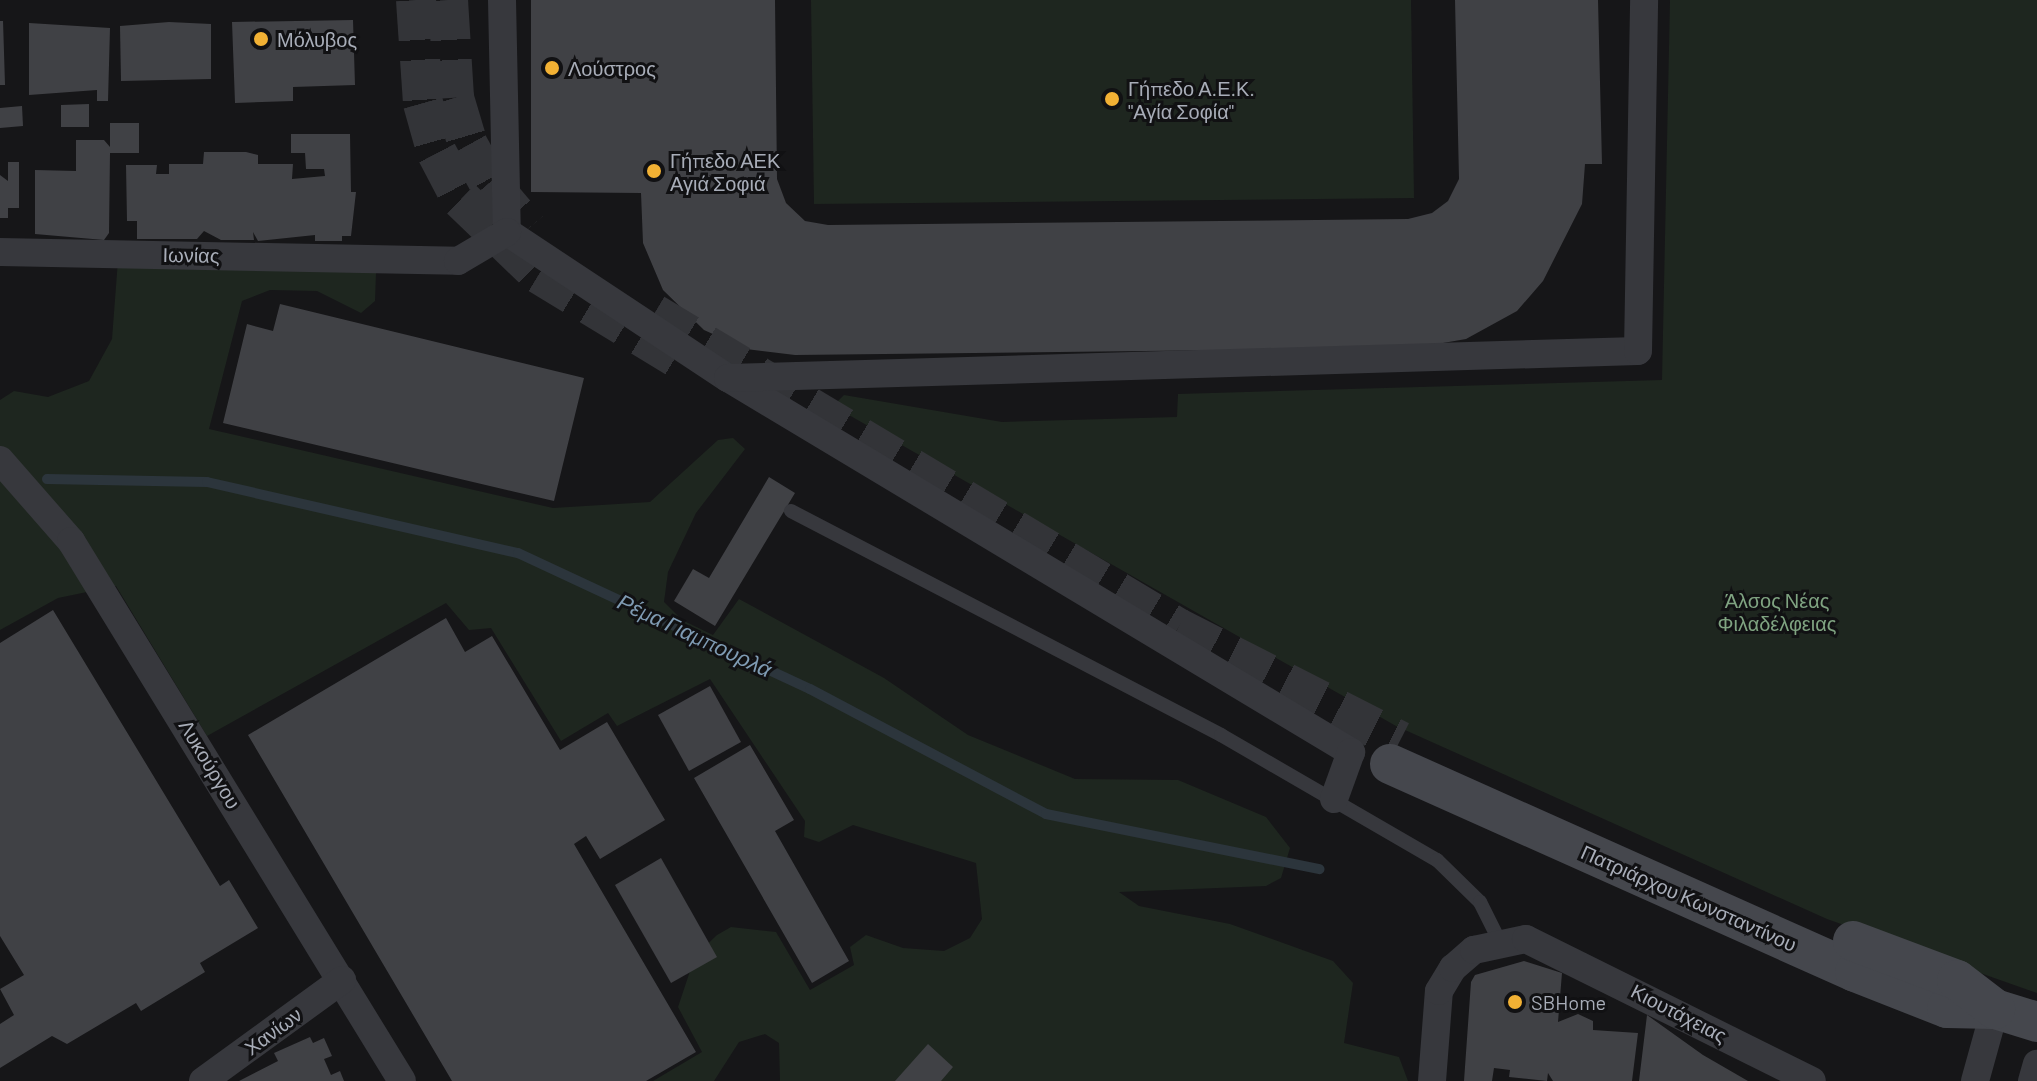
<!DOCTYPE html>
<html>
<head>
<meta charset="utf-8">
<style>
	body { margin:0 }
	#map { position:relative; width:2037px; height:1081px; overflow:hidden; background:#161618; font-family:Barlow,sans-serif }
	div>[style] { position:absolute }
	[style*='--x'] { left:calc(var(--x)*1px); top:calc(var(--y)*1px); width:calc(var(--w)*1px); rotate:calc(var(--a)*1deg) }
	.green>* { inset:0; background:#1e261f }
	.stream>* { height:10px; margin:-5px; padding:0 5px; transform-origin:5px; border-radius:5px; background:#2c353c }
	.building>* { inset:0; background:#404145 }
	.secondary-tunnel>* { height:40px; margin-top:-20px; transform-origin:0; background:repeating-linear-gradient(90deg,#333438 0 40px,transparent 0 60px) }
	.lane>* { height:14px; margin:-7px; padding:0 7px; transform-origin:7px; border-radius:7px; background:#37383d }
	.street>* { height:28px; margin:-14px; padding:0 14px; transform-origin:14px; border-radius:14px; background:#37383d }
	.secondary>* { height:40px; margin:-20px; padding:0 20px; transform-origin:20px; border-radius:20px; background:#45474d }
	.dots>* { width:22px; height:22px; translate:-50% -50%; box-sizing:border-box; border:4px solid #111113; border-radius:50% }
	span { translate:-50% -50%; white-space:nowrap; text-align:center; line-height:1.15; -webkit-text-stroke:6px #111113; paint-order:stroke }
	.poi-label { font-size:20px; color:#a8adb8 }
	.left { translate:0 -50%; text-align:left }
	.street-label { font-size:20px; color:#a8adb8 }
	.park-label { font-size:20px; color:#7fa381 }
	.water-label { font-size:22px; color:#7f9bb3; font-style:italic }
</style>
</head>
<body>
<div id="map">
	<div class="green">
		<div style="clip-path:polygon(811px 0,1411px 0,1414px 198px,814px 204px)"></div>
		<div style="clip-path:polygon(1670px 0,2037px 0,2037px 993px,1827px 919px,1396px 726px,833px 406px,844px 395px,1002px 422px,1177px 417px,1178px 394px,1662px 380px)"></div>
		<div style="clip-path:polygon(118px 260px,376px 273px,375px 301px,361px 313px,317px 291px,270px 290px,242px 301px,209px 429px,553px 508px,650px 502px,718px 440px,733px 438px,745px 449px,696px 513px,668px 572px,664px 602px,682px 620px,713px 635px,739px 599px,884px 678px,968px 735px,1075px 779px,1178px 780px,1266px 817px,1290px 848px,1281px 878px,1266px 886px,1119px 892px,1139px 906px,1230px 924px,1333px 961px,1353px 983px,1344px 1043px,1399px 1057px,1408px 1081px,780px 1081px,779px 1043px,765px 1034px,739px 1042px,714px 1081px,653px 1081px,702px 1052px,678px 1007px,695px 956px,717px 935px,731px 927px,776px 932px,810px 990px,854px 965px,850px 947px,866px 935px,903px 948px,944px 951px,970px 938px,982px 919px,976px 863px,853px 825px,819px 842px,804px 837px,805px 821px,710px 679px,617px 726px,608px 713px,561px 741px,491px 628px,469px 630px,446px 603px,207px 736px,116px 586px,58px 598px,0 630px,0 400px,14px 391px,48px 397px,89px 381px,112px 339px)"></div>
	</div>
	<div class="stream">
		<div style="--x:47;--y:479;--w:160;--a:1.1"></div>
		<div style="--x:207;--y:482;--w:319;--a:12.9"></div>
		<div style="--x:518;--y:553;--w:322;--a:25"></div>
		<div style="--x:810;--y:689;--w:267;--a:27.9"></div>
		<div style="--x:1046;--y:814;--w:279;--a:11.4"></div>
	</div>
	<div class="building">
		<div style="clip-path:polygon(531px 0,775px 0,777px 179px,786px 203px,805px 221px,828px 225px,1408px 219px,1432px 213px,1448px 201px,1459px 179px,1455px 0,1598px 0,1602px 164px,1585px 164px,1582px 204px,1543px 281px,1517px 311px,1466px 339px,1414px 348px,795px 355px,746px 349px,704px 330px,663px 290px,643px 243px,641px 193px,531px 192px)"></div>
		<div style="clip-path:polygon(353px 20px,355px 85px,293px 87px,293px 101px,235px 103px,232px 22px)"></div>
		<div style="clip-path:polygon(0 21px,3px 21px,5px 85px,0 85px)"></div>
		<div style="clip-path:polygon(169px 22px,211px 24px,211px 79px,121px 81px,120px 26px)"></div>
		<div style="clip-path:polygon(29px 23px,110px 28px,108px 101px,97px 101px,97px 90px,29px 95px)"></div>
		<div style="clip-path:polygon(89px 104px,89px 127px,61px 127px,61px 105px)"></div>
		<div style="clip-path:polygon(22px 106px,23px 126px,0 128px,0 108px)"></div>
		<div style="clip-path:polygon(110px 123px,139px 123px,139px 153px,110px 153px,109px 233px,104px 240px,35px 234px,35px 170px,76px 171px,76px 140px,104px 140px,110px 147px)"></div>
		<div style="clip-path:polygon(291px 134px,350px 134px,351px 192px,356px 192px,351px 236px,342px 236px,342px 241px,315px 241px,315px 235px,258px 241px,253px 232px,254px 240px,221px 240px,204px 231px,197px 239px,137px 239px,137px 221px,127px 221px,126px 165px,157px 165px,156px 174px,169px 174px,169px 164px,203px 164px,204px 152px,246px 152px,258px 155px,258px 164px,293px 164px,292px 179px,325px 176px,324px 169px,306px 169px,305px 153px,291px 153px)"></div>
		<div style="clip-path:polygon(8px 162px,19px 162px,19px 208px,8px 208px,8px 218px,0 218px,0 175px,8px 181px)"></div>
		<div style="clip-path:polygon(280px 304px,584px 378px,554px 501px,223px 423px,247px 324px,273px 331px)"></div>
		<div style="clip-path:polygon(769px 477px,795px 493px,715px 626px,674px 601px,693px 569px,709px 578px)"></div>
		<div style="clip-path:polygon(53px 610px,220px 886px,229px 880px,258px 928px,200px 963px,205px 972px,141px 1011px,136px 1003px,67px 1044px,52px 1036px,0 1068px,0 1024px,14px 1015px,0 989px,24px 975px,0 936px,0 643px)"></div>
		<div style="clip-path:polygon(446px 618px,465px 652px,492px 636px,560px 750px,607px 722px,665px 820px,600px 859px,586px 836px,574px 844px,696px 1052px,646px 1081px,452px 1081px,248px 735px)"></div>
		<div style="clip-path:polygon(710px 686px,741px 742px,689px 771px,658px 715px)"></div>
		<div style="clip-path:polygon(750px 745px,794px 820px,775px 831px,849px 961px,812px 983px,694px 778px)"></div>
		<div style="clip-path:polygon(661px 858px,717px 957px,671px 983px,615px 885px)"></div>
		<div style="clip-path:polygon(1524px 961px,1562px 973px,1558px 1022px,1578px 1014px,1593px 1021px,1593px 1030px,1638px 1033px,1632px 1081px,1553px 1081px,1548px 1073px,1547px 1081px,1509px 1077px,1510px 1070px,1494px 1068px,1492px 1081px,1464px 1081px,1471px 982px,1475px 975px)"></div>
		<div style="clip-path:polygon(1647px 1015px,1703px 1055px,1748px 1081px,1639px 1081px)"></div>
		<div style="clip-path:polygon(310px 1037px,313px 1043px,324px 1038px,332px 1056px,324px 1059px,331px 1075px,340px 1071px,344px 1081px,239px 1081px,278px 1061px,274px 1053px)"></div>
		<div style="clip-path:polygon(928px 1044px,953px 1067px,941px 1081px,895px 1081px)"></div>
	</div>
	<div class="secondary-tunnel">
		<div style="--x:416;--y:0;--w:103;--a:86.1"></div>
		<div style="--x:423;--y:103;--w:52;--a:74.4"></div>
		<div style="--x:437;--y:153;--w:52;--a:62.4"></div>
		<div style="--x:461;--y:199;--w:108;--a:43.9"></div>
		<div style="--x:539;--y:274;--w:162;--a:31.3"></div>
		<div style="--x:448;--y:0;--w:98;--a:86.5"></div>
		<div style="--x:454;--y:98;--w:49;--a:73.4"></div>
		<div style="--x:468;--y:145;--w:43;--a:61.1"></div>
		<div style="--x:489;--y:183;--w:60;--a:49.7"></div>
		<div style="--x:654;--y:314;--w:611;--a:30.93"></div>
		<div style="--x:1178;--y:628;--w:249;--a:27"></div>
	</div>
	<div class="lane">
		<div style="--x:791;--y:511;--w:485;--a:27.5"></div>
		<div style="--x:1221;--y:735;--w:250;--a:30.1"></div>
		<div style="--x:1437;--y:860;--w:60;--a:44.3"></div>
		<div style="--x:1480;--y:902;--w:42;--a:63.4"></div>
	</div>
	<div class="street">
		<div style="--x:502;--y:0;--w:232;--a:88.8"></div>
		<div style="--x:507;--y:232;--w:265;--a:33.5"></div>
		<div style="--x:728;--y:378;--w:727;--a:30.98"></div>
		<div style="--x:1351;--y:752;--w:50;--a:109.9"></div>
		<div style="--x:0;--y:252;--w:458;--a:1.1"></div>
		<div style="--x:458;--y:261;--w:57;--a:-30.6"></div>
		<div style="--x:728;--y:378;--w:910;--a:-1.7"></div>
		<div style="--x:1638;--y:351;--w:351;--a:-89"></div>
		<div style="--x:0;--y:460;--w:108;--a:48.8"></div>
		<div style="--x:71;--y:541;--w:633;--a:58.49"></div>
		<div style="--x:203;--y:1081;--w:172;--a:-36"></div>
		<div style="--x:1432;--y:1081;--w:90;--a:-85.6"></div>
		<div style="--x:1439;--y:991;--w:27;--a:-59"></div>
		<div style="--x:1453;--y:968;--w:28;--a:-41"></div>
		<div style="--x:1474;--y:950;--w:53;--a:-11.9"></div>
		<div style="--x:1526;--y:939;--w:319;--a:26.4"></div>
		<div style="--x:1975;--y:1081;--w:75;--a:-74.5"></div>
		<div style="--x:2032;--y:1081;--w:18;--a:-74"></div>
	</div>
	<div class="secondary">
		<div style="--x:1390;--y:764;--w:509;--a:24.1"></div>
		<div style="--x:1855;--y:972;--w:99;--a:21.4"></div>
		<div style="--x:1947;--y:1008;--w:48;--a:1.2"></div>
		<div style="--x:1995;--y:1009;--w:44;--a:17.2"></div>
		<div style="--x:1853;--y:941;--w:111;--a:20.6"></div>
		<div style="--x:1957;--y:980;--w:48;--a:37.3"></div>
	</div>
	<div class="dots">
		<div style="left:261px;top:39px;background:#f2b134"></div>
		<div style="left:552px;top:68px;background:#f2b134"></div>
		<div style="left:1112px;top:99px;background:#f2b134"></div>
		<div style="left:654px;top:171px;background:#f2b134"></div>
		<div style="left:1515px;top:1002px;background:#f2b134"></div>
	</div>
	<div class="poi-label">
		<span class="left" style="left:277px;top:39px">Μόλυβος</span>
		<span class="left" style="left:568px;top:68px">Λούστρος</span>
		<span class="left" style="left:1128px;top:100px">Γήπεδο Α.Ε.Κ.<br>"Αγία Σοφία"</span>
		<span class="left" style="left:670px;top:172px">Γήπεδο ΑΕΚ<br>Αγιά Σοφιά</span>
		<span class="left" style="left:1531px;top:1002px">SBHome</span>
	</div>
	<div class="street-label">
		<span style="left:191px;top:255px;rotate:1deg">Ιωνίας</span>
		<span style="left:210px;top:764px;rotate:59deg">Λυκούργου</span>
		<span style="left:1689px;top:898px;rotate:24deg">Πατριάρχου Κωνσταντίνου</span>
		<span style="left:1679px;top:1013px;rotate:27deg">Κιουτάχειας</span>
		<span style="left:273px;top:1031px;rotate:-36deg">Χανίων</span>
	</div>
	<div class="park-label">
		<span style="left:1777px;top:612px">Άλσος Νέας<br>Φιλαδέλφειας</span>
	</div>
	<div class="water-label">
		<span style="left:695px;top:635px;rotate:25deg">Ρέμα Γιαμπουρλά</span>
	</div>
</div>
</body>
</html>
